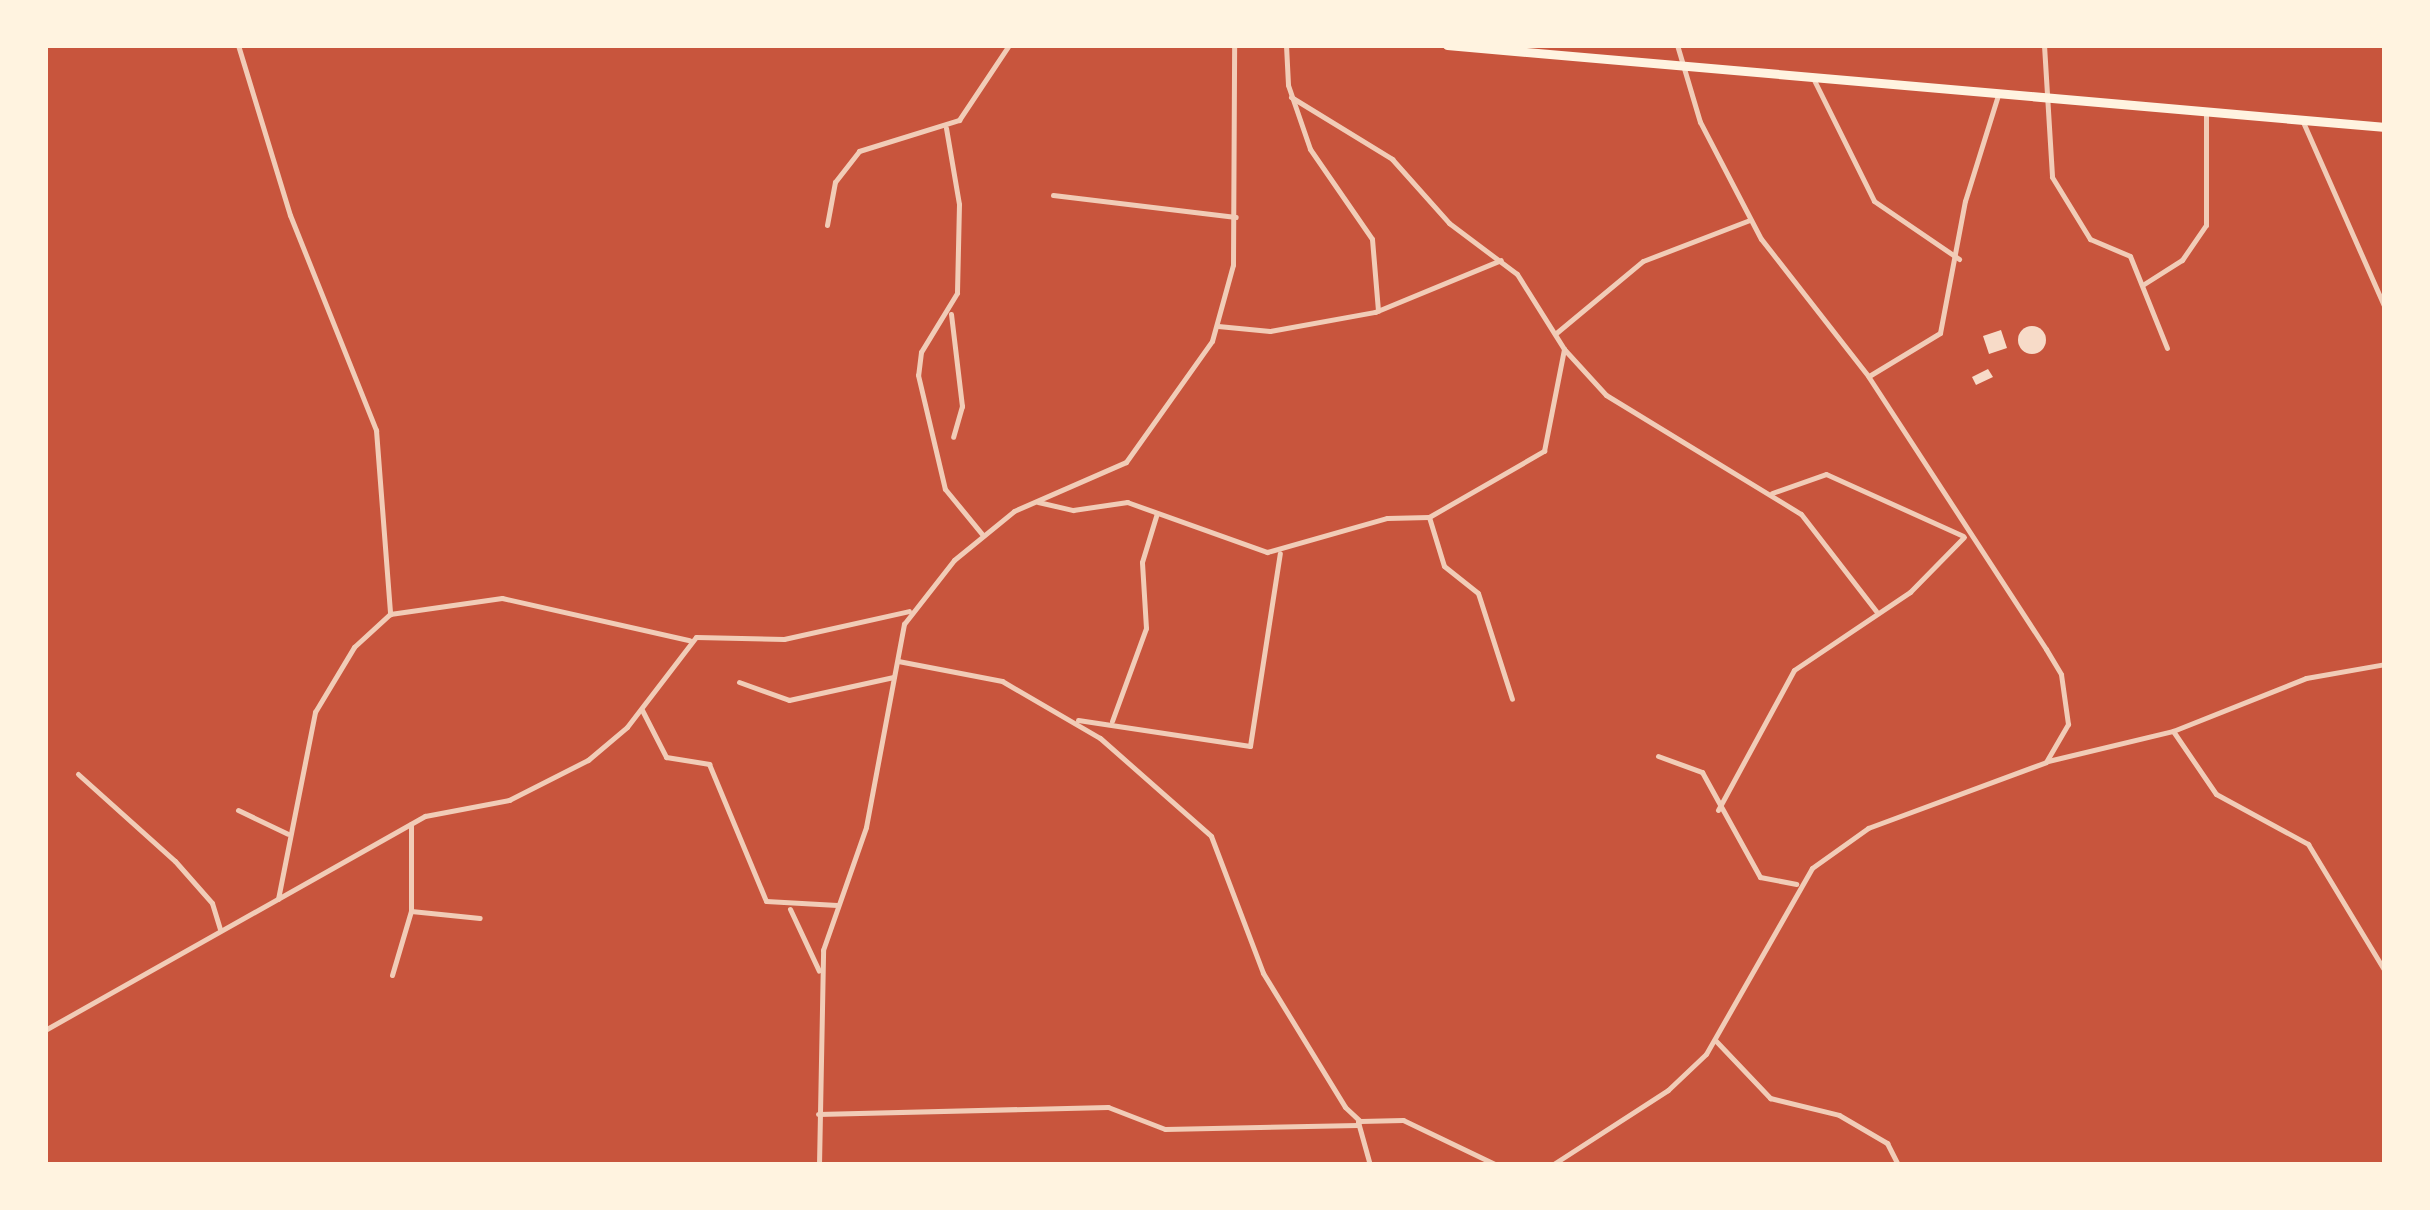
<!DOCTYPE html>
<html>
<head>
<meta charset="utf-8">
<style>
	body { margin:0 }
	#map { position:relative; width:2430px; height:1210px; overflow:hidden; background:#c8553d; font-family:"IBM Plex Sans",sans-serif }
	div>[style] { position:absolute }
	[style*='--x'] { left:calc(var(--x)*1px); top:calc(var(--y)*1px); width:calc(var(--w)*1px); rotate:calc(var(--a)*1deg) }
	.building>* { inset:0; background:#f7dbc8 }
	.round { border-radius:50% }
	.minor>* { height:5px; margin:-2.5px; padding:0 2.5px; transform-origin:2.5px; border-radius:2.5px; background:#f1ccb7 }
	.trunk>* { height:9px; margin:-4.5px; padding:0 4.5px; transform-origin:4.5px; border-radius:4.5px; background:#fff3e0 }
	span { translate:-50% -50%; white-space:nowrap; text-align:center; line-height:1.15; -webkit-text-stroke:10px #fff3e0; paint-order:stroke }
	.frame { position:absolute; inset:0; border:48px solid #fff3e0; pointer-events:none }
</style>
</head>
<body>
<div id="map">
	<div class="building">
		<div class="round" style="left:2018px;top:326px;width:28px;height:28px"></div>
		<div style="clip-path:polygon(2001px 330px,2007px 348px,1989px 354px,1983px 336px)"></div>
		<div style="clip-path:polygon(1988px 369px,1993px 377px,1976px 385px,1972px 377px)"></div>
	</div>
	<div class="minor">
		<div style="--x:238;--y:45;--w:178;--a:73"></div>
		<div style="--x:290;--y:215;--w:232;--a:68.2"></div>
		<div style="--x:376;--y:430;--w:185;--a:85.6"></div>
		<div style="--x:1286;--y:45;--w:40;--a:87.1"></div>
		<div style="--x:1288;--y:85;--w:68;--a:71"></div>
		<div style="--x:1310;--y:149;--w:109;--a:55.4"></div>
		<div style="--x:1372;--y:239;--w:72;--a:85.2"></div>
		<div style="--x:2044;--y:45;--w:132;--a:86.5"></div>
		<div style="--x:2052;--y:177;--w:73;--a:58.5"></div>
		<div style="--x:2090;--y:239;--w:43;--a:23"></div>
		<div style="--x:2130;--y:256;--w:99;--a:68.1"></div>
		<div style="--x:1813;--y:78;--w:137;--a:63.6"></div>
		<div style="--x:1874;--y:201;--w:103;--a:34.3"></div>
		<div style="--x:1291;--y:97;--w:119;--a:31.5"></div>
		<div style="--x:1392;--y:159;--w:86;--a:48.3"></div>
		<div style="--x:1449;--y:223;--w:85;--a:36.9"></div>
		<div style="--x:1517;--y:274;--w:89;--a:57.9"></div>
		<div style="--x:1564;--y:349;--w:62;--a:47.6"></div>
		<div style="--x:1606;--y:395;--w:228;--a:31.4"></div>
		<div style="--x:1801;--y:514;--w:123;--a:52.3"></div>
		<div style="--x:2303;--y:122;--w:203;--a:66.2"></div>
		<div style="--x:946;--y:128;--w:77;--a:80.3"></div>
		<div style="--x:959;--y:204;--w:89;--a:91.3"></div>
		<div style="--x:957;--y:293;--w:69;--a:121.4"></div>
		<div style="--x:921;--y:352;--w:23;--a:97"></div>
		<div style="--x:918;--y:375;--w:117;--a:76.7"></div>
		<div style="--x:945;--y:489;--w:58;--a:50.6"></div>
		<div style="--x:1053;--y:195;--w:184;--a:6.9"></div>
		<div style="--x:827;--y:225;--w:44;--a:-79.5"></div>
		<div style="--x:835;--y:182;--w:39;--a:-52"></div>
		<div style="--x:859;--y:151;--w:105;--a:-17.2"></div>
		<div style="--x:959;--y:120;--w:90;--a:-56.3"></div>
		<div style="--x:2144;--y:284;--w:45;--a:-32.3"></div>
		<div style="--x:2182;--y:260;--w:42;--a:-55.6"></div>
		<div style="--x:2206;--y:225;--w:113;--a:-90"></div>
		<div style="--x:951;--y:314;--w:93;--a:83.2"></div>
		<div style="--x:962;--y:406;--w:32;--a:106"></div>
		<div style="--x:1218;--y:326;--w:52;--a:5.5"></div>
		<div style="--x:1270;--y:331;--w:107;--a:-10.3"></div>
		<div style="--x:1375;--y:312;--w:136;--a:-22.4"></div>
		<div style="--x:1555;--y:334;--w:114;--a:-39.7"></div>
		<div style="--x:1643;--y:261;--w:115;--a:-21"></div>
		<div style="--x:1869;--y:376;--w:83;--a:-31.2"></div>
		<div style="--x:1940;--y:333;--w:134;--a:-79.3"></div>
		<div style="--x:1965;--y:201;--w:111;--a:-72.7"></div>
		<div style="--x:1772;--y:493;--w:57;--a:-19.4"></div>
		<div style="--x:1826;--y:474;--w:150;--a:24.3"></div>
		<div style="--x:1038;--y:502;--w:36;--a:13"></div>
		<div style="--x:1073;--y:510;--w:55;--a:-8.4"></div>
		<div style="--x:1127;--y:502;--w:149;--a:19.7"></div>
		<div style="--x:1267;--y:552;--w:125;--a:-15.8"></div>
		<div style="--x:1387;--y:518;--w:42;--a:-1.4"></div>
		<div style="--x:1429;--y:517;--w:133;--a:-29.9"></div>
		<div style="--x:1544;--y:451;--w:104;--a:-78.9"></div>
		<div style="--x:1429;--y:517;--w:51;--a:73"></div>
		<div style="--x:1444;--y:566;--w:43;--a:38.5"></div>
		<div style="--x:1478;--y:593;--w:111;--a:72.2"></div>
		<div style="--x:898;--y:661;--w:106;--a:10.9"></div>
		<div style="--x:1002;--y:681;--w:113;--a:30.2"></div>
		<div style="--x:1100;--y:738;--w:148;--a:41.4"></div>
		<div style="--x:1211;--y:836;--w:147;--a:69.2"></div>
		<div style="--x:1263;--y:973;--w:157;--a:58.5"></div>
		<div style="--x:1345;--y:1107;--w:21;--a:43"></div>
		<div style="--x:1360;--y:1121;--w:43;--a:-1.3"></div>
		<div style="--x:1403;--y:1120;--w:104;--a:25.6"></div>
		<div style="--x:739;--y:682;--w:53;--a:19.8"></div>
		<div style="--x:789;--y:700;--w:107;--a:-12.4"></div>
		<div style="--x:642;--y:710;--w:53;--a:62.9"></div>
		<div style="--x:666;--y:757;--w:44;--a:9.2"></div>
		<div style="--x:709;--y:764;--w:148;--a:67.4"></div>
		<div style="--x:766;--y:901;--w:71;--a:3.2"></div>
		<div style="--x:1078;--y:720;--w:174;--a:8.6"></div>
		<div style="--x:1250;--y:746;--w:195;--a:-81.2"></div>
		<div style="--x:1112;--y:721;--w:99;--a:-69.9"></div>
		<div style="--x:1146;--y:628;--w:66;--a:-93.5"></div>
		<div style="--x:1142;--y:562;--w:51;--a:-73"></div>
		<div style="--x:2173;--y:731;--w:76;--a:55.7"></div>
		<div style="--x:2216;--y:794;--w:105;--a:28.5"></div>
		<div style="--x:2308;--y:844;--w:149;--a:58.8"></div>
		<div style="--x:1658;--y:756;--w:47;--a:20"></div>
		<div style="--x:1702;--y:772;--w:120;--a:61.1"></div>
		<div style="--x:1760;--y:877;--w:37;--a:11"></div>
		<div style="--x:2048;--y:761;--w:129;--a:-13.5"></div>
		<div style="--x:2173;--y:731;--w:143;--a:-21.7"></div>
		<div style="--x:2306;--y:678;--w:80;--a:-10"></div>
		<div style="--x:78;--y:774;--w:130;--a:41.9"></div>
		<div style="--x:175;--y:861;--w:56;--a:48.6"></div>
		<div style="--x:212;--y:903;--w:28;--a:73"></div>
		<div style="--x:238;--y:810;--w:55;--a:25.6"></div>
		<div style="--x:1718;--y:810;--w:159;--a:-61.5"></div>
		<div style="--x:1794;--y:670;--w:140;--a:-33.9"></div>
		<div style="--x:1910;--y:592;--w:77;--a:-45.5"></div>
		<div style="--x:278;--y:899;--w:191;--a:-78.8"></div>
		<div style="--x:315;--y:712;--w:76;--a:-59"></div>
		<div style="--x:354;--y:647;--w:49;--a:-42.5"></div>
		<div style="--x:390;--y:614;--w:113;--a:-8.1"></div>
		<div style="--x:502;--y:598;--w:192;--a:12.7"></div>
		<div style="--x:790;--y:909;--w:68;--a:64.9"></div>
		<div style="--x:411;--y:911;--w:69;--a:5.8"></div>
		<div style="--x:392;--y:975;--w:67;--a:-73.5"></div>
		<div style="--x:411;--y:911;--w:87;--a:-90"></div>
		<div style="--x:45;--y:1030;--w:436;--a:-29.4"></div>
		<div style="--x:425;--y:816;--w:86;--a:-10.8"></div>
		<div style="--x:509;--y:800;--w:89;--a:-26.9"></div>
		<div style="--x:588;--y:760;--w:51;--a:-40.2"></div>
		<div style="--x:627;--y:727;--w:113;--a:-52.5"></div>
		<div style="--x:696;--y:637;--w:88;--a:1.3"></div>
		<div style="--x:784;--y:639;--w:128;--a:-12.6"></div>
		<div style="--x:1716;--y:1041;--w:79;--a:46.5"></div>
		<div style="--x:1770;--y:1098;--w:71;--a:13.8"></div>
		<div style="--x:1839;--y:1115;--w:56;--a:30.3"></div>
		<div style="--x:1887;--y:1143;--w:25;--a:63"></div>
		<div style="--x:818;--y:1114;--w:290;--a:-1.4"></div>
		<div style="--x:1108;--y:1107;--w:61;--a:21.1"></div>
		<div style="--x:1165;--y:1129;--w:193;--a:-1.2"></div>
		<div style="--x:1358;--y:1122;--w:45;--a:74.4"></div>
		<div style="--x:819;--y:1165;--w:215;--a:-88.9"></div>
		<div style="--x:823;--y:950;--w:130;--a:-70.7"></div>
		<div style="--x:866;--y:827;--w:207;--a:-79.4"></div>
		<div style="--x:904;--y:624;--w:81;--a:-52"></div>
		<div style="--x:954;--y:560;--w:77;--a:-39.2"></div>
		<div style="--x:1014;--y:511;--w:122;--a:-23.6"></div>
		<div style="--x:1126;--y:462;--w:148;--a:-54.6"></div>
		<div style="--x:1212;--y:341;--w:79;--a:-74.6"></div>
		<div style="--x:1233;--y:265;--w:220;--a:-89.7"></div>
		<div style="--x:1552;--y:1165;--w:138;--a:-32.9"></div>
		<div style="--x:1668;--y:1090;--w:52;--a:-43.5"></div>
		<div style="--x:1706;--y:1054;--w:214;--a:-60.3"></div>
		<div style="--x:1812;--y:868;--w:69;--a:-35.5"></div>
		<div style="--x:1868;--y:828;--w:190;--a:-20.3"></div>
		<div style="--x:2046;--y:762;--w:44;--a:-59.9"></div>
		<div style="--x:2068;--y:724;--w:50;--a:-98"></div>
		<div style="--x:2061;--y:674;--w:29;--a:-121"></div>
		<div style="--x:2046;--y:649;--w:325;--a:-123.1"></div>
		<div style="--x:1869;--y:377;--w:175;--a:-128"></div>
		<div style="--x:1761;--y:239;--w:132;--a:-117.5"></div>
		<div style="--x:1700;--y:122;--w:80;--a:-106.6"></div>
	</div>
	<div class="trunk">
		<div style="--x:1447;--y:45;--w:942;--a:5"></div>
	</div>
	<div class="frame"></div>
</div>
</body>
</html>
